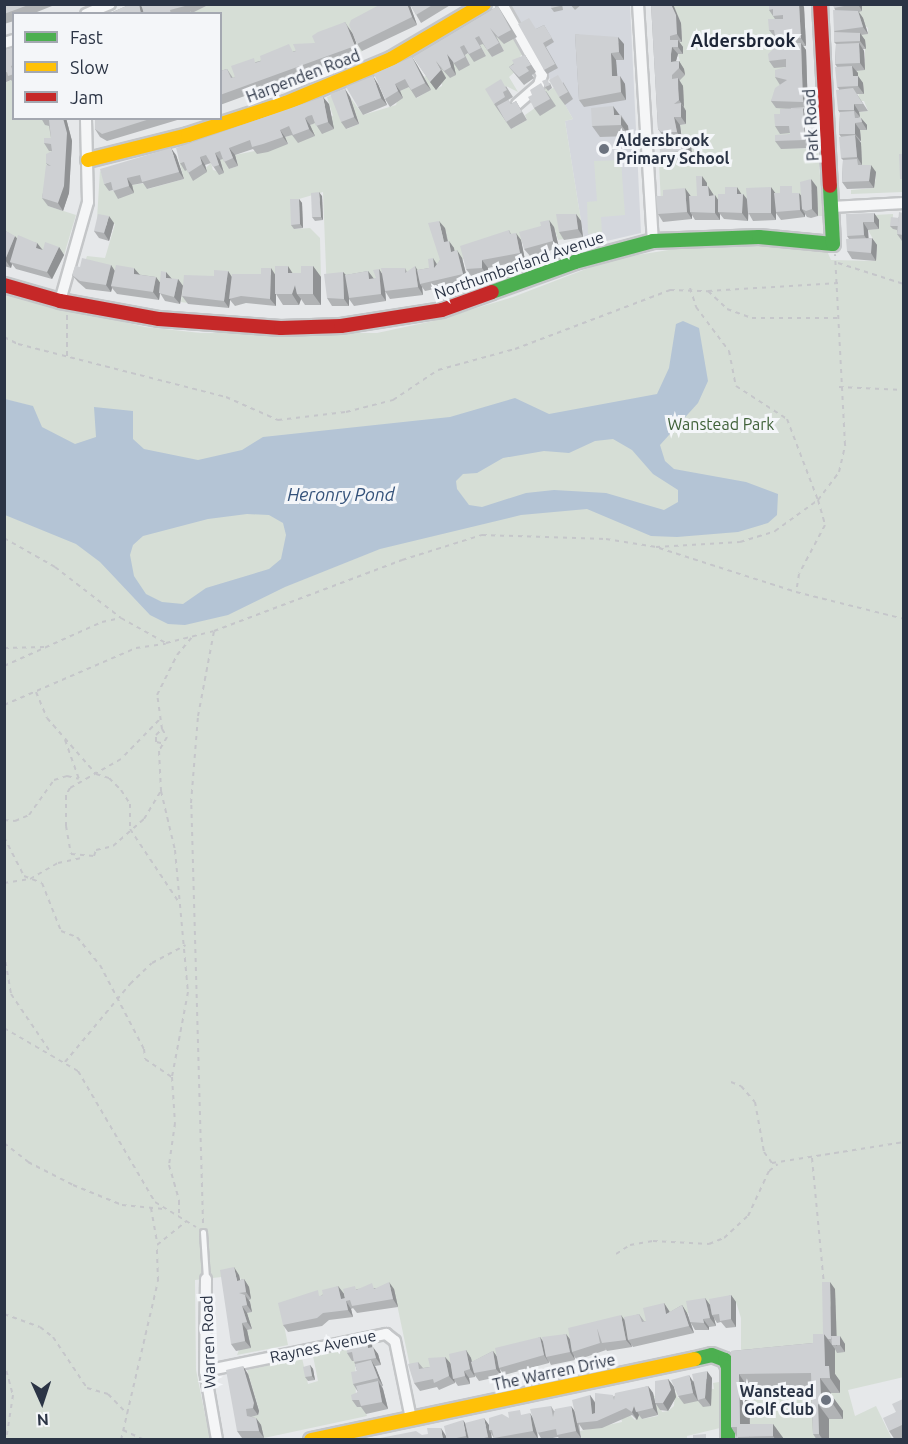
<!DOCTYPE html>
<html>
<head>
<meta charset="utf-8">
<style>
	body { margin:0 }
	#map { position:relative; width:908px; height:1444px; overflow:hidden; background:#e6e8ea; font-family:Ubuntu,sans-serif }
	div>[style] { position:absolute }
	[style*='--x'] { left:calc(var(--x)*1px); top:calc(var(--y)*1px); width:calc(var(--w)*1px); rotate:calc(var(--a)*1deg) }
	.built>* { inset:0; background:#d4d7dd }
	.green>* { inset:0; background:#d6ded6 }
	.water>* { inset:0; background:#b4c4d5 }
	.path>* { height:2px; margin-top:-1px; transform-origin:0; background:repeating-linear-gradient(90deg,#c5c6ca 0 4.5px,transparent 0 9px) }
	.roads { filter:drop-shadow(2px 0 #c4c6c8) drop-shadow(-2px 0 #c4c6c8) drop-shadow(0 2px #c4c6c8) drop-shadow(0 -2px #c4c6c8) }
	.lane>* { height:5px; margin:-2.5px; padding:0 2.5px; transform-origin:2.5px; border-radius:2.5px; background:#f5f6f7 }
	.street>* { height:10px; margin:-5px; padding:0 5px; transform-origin:5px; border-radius:5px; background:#f5f6f7 }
	.fast>* { height:14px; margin:-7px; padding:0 7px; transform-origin:7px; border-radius:7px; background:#4caf50 }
	.slow>* { height:14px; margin:-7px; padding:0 7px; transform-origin:7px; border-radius:7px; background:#ffc107 }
	.jam>* { height:14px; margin:-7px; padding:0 7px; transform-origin:7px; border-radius:7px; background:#c62828 }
	.wall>* { inset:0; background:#b1b3b5 }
	.shaded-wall>* { inset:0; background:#909294 }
	.building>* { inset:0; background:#ced0d3 }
	.dots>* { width:16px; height:16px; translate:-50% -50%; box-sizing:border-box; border:3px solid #f4f6f9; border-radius:50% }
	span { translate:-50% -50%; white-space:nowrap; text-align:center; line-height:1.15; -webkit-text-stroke:6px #f4f6f9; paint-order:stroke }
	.street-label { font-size:16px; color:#2b3445 }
	.poi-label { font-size:16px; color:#2b3445; font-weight:700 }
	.left { translate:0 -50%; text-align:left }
	.right { translate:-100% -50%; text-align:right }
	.park-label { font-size:16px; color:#3f6138 }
	.neighbourhood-label { font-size:18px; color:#1d2536; font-weight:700 }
	.water-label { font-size:18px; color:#34527a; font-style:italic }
	.frame { position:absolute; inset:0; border:6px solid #2b3445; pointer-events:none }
	.legend { position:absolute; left:12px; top:12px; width:210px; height:108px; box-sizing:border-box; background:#f4f6f9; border:2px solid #a4a8b1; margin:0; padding:8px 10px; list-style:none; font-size:18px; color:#2b3445 }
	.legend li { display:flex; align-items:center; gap:12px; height:30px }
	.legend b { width:30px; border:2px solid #a4a8b1 }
	.north { position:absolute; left:12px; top:1372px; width:60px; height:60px; -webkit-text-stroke:4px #f4f6f9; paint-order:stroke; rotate:177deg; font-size:16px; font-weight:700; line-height:24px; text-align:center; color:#2b3445 }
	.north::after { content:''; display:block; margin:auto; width:21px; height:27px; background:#2b3445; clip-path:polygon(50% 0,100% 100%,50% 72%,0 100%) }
</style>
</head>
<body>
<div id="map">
	<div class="built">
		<div style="clip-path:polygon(507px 5px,630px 5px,641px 233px,585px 246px,565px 121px,573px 119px)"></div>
	</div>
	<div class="green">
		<div style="clip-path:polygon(198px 4px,205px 4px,411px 5px,400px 10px,361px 52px,353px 34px,323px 41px,275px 59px,284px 82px,275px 60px,240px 85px,221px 92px,220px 14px,191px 13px,188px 9px)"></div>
		<div style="clip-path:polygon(673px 5px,790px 5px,778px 17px,779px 37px,790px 47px,805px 47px,791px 67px,794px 115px,808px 115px,786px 148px,818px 149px,823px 216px,818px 216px,816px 187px,806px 208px,752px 211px,730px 202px,661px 204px,659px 163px,687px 158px,680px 125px,686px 124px,686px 111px,679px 111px,677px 83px,684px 69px,676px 69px,676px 61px,680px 61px,678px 54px,683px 54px,683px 47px,675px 43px,682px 42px,681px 23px)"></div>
		<div style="clip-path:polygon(862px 5px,903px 5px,903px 192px,851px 194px,851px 190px,874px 188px,876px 177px,876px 172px,862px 167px,859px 112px,868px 111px,864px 101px,859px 101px,857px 70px,865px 70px,865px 48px,857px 35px,868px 34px,868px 28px,856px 18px)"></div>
		<div style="clip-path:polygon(496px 36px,517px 37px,525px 53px,520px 56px,525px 63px,509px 77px,518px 92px,506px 86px,500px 111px,511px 129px,527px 120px,525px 115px,535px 108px,535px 97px,544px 83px,548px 91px,555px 87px,573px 119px,565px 121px,581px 221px,564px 239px,558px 240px,554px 227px,546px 234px,464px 259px,441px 259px,435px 275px,327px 295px,323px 192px,292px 201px,294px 229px,310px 228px,320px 238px,321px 277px,188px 303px,181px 302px,183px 287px,81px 273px,87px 256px,105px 258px,115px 224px,97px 219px,100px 170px,109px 191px,116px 190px,119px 199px,132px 185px,146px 183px,148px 189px,184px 179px,178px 157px,181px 156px,193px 180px,211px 163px,213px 170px,224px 173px,220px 160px,225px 158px,229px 169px,238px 166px,235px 155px,288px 144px,285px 137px,294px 134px,314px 137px,310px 125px,333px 116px,327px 97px,333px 95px,347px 129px,359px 124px,350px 97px,363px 115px,396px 105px,400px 91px,411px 86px,417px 98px,430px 90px,424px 77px,428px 75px,436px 89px,442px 86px,441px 68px,454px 61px,470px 65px,465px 55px,469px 53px,486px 56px,480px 45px,484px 43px,492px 57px,504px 51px)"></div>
		<div style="clip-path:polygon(12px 80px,14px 118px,47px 119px,46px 125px,54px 127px,48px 206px,76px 215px,64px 255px,48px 258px,5px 235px,4px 83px)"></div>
		<div style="clip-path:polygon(621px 160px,625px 215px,601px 217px,602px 233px,588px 234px,587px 202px,597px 201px,594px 161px)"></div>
		<div style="clip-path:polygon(893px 214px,893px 229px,903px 230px,904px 1377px,848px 1390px,855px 1416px,876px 1406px,892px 1439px,741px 1439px,741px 1318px,736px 1302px,713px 1311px,687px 1313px,577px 1352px,474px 1372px,470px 1358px,457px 1374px,412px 1376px,394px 1290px,284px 1325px,288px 1345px,237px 1355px,247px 1330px,252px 1329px,247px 1313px,252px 1312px,250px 1302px,239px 1275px,195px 1280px,196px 1370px,210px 1439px,5px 1439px,5px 294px,145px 327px,201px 333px,377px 333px,433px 321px,513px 297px,612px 259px,675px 249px,766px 246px,827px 251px,831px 260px,876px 261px,877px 246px,868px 230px,879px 229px,855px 216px)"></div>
		<div style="clip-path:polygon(355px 1347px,356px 1403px,357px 1407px,364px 1407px,367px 1416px,264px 1438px,261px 1425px,253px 1424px,251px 1417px,258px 1415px,259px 1410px,247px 1370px,302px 1358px,308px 1384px,318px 1381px,313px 1356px)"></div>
		<div style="clip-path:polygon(719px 1382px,720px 1428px,687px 1436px,687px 1439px,575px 1440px,581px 1438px,580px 1431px,622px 1422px,619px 1404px,635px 1420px,639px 1414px,642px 1419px,658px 1416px,654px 1396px,657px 1395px,662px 1412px,668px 1411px,674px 1406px,675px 1391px,678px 1398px,682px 1397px,695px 1387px,714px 1389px,713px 1383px)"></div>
	</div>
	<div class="water">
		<div style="clip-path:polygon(evenodd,683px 321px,699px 328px,708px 381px,698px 403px,660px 445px,665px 461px,674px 469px,746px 482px,778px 494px,777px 515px,768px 523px,738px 532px,677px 537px,651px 536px,587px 509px,521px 515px,380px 549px,285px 587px,228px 615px,185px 625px,168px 624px,150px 615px,100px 562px,76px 544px,5px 515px,5px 399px,33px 406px,42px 427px,75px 444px,96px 437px,94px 407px,133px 411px,133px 439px,144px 449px,198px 460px,242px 450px,263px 437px,450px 417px,515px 398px,549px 414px,657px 394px,669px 368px,676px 324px,683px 321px,613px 439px,632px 450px,653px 474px,678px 490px,678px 502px,664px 510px,606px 493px,554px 490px,526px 493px,482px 507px,469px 505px,457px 489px,456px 481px,463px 474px,477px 473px,503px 458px,544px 451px,569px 453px,595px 441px,613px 439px,683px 321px,247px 514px,269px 515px,283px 523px,286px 535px,281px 559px,269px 569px,206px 588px,183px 604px,162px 602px,146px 594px,134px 576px,130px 555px,133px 545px,143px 536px,208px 519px,247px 514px)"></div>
	</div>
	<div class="path">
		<div style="--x:838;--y:263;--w:69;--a:17.7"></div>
		<div style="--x:690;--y:288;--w:20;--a:72"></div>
		<div style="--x:696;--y:307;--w:55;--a:53.1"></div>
		<div style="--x:729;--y:351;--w:36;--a:79"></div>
		<div style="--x:736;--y:386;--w:61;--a:32.9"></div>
		<div style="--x:787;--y:419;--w:87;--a:69.1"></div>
		<div style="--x:818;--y:500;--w:26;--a:74"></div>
		<div style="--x:825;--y:525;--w:55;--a:118"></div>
		<div style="--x:799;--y:574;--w:18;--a:99"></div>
		<div style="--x:708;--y:291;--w:131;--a:-3.5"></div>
		<div style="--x:4;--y:337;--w:16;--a:27"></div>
		<div style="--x:18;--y:344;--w:215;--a:14.3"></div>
		<div style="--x:226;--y:397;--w:57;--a:23.9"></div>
		<div style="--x:278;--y:420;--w:68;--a:-6.7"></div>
		<div style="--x:346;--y:412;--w:49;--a:-14.3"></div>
		<div style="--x:393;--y:400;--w:54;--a:-33.7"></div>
		<div style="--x:438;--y:370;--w:80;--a:-15.3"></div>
		<div style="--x:515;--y:349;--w:166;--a:-20.8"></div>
		<div style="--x:670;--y:290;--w:38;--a:2"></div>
		<div style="--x:708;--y:291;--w:26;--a:43"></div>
		<div style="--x:727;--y:309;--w:27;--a:20"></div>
		<div style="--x:752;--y:318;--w:89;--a:0"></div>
		<div style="--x:67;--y:356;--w:42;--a:-90"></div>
		<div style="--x:839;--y:387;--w:65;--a:2.6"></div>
		<div style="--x:4;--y:538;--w:59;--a:29.6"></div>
		<div style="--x:55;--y:567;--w:83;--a:37.7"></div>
		<div style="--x:121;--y:618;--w:51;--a:29.1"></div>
		<div style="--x:166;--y:643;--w:49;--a:-14"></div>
		<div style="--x:659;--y:548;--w:144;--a:17.8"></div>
		<div style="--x:796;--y:592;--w:111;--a:14"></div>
		<div style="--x:4;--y:648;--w:40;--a:-1.4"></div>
		<div style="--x:4;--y:666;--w:107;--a:-24.2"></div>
		<div style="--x:102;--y:622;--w:19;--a:-12"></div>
		<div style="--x:36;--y:692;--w:28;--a:67"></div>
		<div style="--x:47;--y:718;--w:74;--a:48.8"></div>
		<div style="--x:96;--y:774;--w:14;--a:17"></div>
		<div style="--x:109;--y:778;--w:17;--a:45"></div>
		<div style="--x:121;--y:790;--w:17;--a:57"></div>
		<div style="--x:130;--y:804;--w:25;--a:90"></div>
		<div style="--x:130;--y:829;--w:87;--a:56.3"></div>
		<div style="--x:4;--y:705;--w:144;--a:-23.4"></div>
		<div style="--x:136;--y:648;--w:30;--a:-8"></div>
		<div style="--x:159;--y:720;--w:54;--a:134.3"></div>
		<div style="--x:121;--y:759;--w:59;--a:150.4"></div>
		<div style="--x:70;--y:788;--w:8;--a:120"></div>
		<div style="--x:66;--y:795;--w:31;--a:90"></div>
		<div style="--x:66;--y:826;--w:28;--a:80"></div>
		<div style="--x:71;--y:854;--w:23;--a:5"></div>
		<div style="--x:94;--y:856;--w:6;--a:-72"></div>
		<div style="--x:96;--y:850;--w:17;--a:-13"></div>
		<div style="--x:113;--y:846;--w:41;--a:-41.1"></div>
		<div style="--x:144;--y:819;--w:33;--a:-59"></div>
		<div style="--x:162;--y:729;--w:34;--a:-98"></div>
		<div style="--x:157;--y:695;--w:45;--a:-63.4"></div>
		<div style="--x:177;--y:655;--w:23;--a:-50"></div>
		<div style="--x:65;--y:740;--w:41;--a:70.3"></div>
		<div style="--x:161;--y:743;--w:5;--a:-169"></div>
		<div style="--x:156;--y:742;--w:7;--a:-90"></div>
		<div style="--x:156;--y:735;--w:8;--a:-45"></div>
		<div style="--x:162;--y:729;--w:9;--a:58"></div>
		<div style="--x:167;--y:737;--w:16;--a:120"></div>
		<div style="--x:159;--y:751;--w:40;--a:87.1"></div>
		<div style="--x:161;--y:791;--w:61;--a:76.7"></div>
		<div style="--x:175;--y:850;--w:143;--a:84.8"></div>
		<div style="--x:188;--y:992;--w:86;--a:100.7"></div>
		<div style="--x:172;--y:1077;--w:46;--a:86.3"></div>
		<div style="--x:175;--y:1123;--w:42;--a:98.1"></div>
		<div style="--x:169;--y:1165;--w:36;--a:74"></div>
		<div style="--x:179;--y:1200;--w:13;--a:90"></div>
		<div style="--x:4;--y:820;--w:11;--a:5"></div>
		<div style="--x:15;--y:821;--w:15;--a:-23"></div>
		<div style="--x:29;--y:815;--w:43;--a:-54.5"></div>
		<div style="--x:54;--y:780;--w:14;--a:-17"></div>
		<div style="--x:67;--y:776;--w:12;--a:14"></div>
		<div style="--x:4;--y:837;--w:44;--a:62.9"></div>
		<div style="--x:24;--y:876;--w:19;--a:21"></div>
		<div style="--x:42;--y:883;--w:52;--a:68.4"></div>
		<div style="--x:61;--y:931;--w:17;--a:21"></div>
		<div style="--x:77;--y:937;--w:36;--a:51"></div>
		<div style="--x:100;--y:965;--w:95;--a:62.4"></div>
		<div style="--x:144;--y:1049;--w:10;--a:84"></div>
		<div style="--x:145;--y:1059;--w:32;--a:34"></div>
		<div style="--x:4;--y:883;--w:26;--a:-9"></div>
		<div style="--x:30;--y:879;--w:32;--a:-30"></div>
		<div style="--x:58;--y:863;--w:24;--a:-12"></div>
		<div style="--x:4;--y:953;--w:42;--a:80.3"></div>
		<div style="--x:11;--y:994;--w:68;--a:55.8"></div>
		<div style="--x:4;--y:1028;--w:86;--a:30.2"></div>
		<div style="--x:78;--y:1071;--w:152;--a:59.6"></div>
		<div style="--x:155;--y:1202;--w:48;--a:31.4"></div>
		<div style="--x:65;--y:1062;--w:102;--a:-50.2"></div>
		<div style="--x:130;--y:984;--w:30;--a:-44"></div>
		<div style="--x:152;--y:963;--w:38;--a:-28"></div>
		<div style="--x:731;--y:1082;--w:11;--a:22"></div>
		<div style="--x:741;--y:1086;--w:21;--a:49"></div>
		<div style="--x:755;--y:1102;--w:51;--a:79.8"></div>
		<div style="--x:764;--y:1152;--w:14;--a:54"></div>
		<div style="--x:772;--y:1163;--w:134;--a:-9"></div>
		<div style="--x:4;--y:1143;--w:31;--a:38"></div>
		<div style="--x:28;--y:1162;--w:51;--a:27.1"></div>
		<div style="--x:73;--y:1185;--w:53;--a:22.2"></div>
		<div style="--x:122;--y:1205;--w:42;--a:5.4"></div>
		<div style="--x:812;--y:1158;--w:127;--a:84.6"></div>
		<div style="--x:151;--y:1208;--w:36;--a:80"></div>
		<div style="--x:203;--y:1223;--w:420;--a:-91.6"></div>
		<div style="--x:191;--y:803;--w:87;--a:-85.4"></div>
		<div style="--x:198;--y:716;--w:86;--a:-79.3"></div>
		<div style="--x:214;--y:631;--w:201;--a:-20.7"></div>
		<div style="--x:402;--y:560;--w:84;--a:-17.4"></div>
		<div style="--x:482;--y:535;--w:124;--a:1.8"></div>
		<div style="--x:606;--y:539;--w:51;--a:9.1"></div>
		<div style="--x:656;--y:547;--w:84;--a:-3.4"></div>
		<div style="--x:740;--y:542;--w:37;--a:-17"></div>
		<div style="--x:775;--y:531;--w:53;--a:-35.8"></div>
		<div style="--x:818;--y:500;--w:35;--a:-53"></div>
		<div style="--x:839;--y:472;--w:28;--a:-77"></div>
		<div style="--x:845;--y:445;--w:191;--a:-93"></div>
		<div style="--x:616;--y:1254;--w:17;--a:-33"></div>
		<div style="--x:630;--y:1245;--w:23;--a:-10"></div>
		<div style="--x:653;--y:1241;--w:56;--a:3.1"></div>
		<div style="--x:709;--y:1244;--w:16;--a:-22"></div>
		<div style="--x:724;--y:1238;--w:33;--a:-43"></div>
		<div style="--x:748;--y:1216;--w:50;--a:-65"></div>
		<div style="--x:769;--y:1171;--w:11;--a:-38"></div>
		<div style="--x:4;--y:1314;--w:38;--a:20"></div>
		<div style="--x:40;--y:1327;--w:16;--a:38"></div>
		<div style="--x:53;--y:1337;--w:61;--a:56.3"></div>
		<div style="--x:87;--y:1388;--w:22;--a:16"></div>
		<div style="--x:108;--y:1394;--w:28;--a:46"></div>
		<div style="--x:4;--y:1362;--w:34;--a:75"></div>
		<div style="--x:13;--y:1395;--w:46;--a:98.8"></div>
		<div style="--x:123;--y:1430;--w:23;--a:25"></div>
		<div style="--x:121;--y:1440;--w:163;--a:-76.9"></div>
		<div style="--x:158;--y:1281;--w:36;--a:-92"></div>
		<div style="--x:157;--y:1245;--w:38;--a:-39"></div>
	</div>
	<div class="roads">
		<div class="lane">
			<div style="--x:203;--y:1232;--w:47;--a:86.3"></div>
		</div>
		<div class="street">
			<div style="--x:502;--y:4;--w:81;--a:60.6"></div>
			<div style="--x:542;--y:75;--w:10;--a:107"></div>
			<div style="--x:539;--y:85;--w:29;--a:139"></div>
			<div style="--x:638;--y:4;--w:237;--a:86.4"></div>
			<div style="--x:86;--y:14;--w:26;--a:-23"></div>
			<div style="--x:4;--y:43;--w:10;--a:-17"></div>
			<div style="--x:832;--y:207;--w:72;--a:-3.2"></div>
			<div style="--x:60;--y:301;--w:103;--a:-74.2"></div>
			<div style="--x:88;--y:202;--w:84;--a:-91.4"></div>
			<div style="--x:206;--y:1279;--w:92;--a:90.6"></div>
			<div style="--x:205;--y:1371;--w:70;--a:80.1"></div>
			<div style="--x:205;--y:1371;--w:185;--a:-11.6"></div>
			<div style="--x:386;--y:1334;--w:11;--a:38"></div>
			<div style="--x:395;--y:1341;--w:80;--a:78.4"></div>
		</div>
		<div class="fast">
			<div style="--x:492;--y:292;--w:88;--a:-19.9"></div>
			<div style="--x:575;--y:262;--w:81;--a:-15.1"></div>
			<div style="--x:653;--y:241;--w:106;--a:-2.2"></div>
			<div style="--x:759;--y:237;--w:74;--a:5.4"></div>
			<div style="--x:833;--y:244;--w:58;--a:-93"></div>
			<div style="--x:695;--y:1359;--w:17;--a:-13"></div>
			<div style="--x:712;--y:1355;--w:14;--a:21"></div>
			<div style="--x:725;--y:1360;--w:8;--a:67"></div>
			<div style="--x:728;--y:1367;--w:73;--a:90"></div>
		</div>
		<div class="slow">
			<div style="--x:88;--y:160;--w:103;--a:-14"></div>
			<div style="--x:188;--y:135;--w:103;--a:-18.1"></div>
			<div style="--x:286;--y:103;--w:114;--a:-22.7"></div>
			<div style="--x:391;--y:59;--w:108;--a:-30.6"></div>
			<div style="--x:311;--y:1440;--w:392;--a:-11.9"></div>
		</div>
		<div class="jam">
			<div style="--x:820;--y:4;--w:182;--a:86.9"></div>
			<div style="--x:4;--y:285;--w:58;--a:15.9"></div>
			<div style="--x:60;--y:301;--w:101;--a:10.3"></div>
			<div style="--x:159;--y:319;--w:122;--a:4.2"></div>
			<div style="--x:281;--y:328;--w:60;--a:-1.9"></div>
			<div style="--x:341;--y:326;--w:102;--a:-9"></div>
			<div style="--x:442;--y:310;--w:53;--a:-19.8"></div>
		</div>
	</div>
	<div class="wall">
		<div style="clip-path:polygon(4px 4px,57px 4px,32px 14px,14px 14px,14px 21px,4px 24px)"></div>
		<div style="clip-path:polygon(131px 4px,140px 4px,142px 7px,141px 4px,207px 4px,206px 6px,192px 13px,190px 11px,191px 13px,108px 14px)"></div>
		<div style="clip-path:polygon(381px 4px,409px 4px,417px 25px,362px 51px,357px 44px)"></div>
		<div style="clip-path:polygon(410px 4px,452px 4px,421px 23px)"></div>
		<div style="clip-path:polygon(562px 4px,563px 10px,554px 12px,551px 8px)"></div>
		<div style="clip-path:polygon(570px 4px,582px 4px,575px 10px)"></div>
		<div style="clip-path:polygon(651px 4px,681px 23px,682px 42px,679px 42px,683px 47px,683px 54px,678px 54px,676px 61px,679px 61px,684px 69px,685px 75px,679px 81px,683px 86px,684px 107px,686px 111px,686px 124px,680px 125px,681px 135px,691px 142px,692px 158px,665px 161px,660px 153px,663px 136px,658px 129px)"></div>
		<div style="clip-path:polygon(769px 4px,802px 4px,804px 7px,806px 46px,803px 46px,806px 50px,808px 114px,807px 114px,809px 116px,810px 148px,781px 149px,775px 141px,790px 134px,790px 133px,780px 134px,775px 126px,780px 114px,789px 109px,776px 108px,771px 101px,780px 85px,775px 77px,786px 67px,774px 68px,769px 61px,785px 47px,785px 44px,780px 44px,769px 30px,775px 19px,769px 10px)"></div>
		<div style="clip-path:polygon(833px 4px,862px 4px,862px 11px,859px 12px,863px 18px,868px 34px,861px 35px,865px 40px,866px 49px,863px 49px,864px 51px,865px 70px,856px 71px,858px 73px,858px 76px,863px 83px,864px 94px,857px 94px,868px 111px,859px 112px,860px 117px,858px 117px,861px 118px,867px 125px,867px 130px,860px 130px,861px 141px,860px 141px,861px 143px,862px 165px,876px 172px,874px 188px,847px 189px,842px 182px,843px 160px,841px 158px,841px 137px,839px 134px,840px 113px,838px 110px,839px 89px,837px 87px,837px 67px,835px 64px,836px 44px,834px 42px,835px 33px,834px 31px,835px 10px)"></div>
		<div style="clip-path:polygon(498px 6px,517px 37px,504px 44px,496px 36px,504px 51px,492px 57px,483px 44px,480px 45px,486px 56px,474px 62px,468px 53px,465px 55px,470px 65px,459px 71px,453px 62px,456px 75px,450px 78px,441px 68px,446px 78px,436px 90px,413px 57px)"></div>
		<div style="clip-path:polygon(345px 22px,353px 34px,360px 54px,220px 105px,220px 71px,227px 69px,233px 78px,256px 62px,295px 51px,315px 43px)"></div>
		<div style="clip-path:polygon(544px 25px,554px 42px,546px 47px,558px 68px,547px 74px,544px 70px,536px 29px)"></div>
		<div style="clip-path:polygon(575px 34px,624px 44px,624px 60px,616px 60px,617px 76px,625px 84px,626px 100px,584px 107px,579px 100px)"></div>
		<div style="clip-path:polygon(14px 47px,14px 83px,11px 80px,4px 83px,4px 50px)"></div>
		<div style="clip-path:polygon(525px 55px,536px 72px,532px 75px,534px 78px,524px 85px,509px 67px)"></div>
		<div style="clip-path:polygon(412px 57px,417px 65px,431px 90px,416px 98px,409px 87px,400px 91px,403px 98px,390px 107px,385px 99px)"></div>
		<div style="clip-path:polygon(563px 82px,573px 99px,565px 105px,559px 97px)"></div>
		<div style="clip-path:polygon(550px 83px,552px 88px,548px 91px,545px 87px)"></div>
		<div style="clip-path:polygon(378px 84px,387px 105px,363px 115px,358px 107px)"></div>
		<div style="clip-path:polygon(506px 86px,513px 97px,508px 100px,509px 101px,511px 104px,516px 101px,527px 120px,511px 129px,494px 104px)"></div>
		<div style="clip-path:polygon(345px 89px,350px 97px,359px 124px,346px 129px,341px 122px)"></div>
		<div style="clip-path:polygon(546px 91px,556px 106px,540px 116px,534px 108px,532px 95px)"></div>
		<div style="clip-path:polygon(329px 104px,334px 129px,322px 134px,315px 123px,313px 124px,310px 125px,315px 136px,298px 143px,292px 135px,285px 137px,288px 144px,268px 152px,257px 154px,253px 149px,235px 155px,238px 166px,229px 169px,223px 159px,220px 160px,224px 173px,219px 175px,211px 163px,205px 165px,207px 172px,193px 181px,187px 170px,185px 171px,180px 163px)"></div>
		<div style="clip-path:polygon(621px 115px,628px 126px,629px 136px,600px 137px,592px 126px)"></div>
		<div style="clip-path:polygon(41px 118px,66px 118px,72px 141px,69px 193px,63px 211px,48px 206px,42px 198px,48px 166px,46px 163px,52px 151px,49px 151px,44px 143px,51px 138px,49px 126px,45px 125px)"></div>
		<div style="clip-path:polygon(95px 118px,184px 118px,107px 141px,100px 137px,95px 129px)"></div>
		<div style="clip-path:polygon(176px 155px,184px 179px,147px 189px,143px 183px,132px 185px,134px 193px,118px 199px,113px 190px,109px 191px,104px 184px)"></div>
		<div style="clip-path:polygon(707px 183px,707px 186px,713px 194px,714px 195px,718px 200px,742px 194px,743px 194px,747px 199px,776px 193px,797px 193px,801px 195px,817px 187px,818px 216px,811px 218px,807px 217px,805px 214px,805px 217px,781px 220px,776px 213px,776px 220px,753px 221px,748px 212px,748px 221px,724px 219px,720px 214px,720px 220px,695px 220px,692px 215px,692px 219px,663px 222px,658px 214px,690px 195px,691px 196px,697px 196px)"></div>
		<div style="clip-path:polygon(322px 196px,323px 220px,315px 221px,312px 217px)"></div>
		<div style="clip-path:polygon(299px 199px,302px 203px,303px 228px,294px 229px,291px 225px)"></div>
		<div style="clip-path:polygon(874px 213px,879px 220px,879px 229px,868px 230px,868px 238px,872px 238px,877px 245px,876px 261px,852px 259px,847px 251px,849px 239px,847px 236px)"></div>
		<div style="clip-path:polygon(903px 213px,903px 242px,902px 241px,897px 234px,897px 230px,893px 229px,890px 226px)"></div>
		<div style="clip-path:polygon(576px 214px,581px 221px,583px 237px,564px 240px,559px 232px)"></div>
		<div style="clip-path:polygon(114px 223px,109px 241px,99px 238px,94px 231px)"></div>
		<div style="clip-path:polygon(541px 226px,554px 227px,559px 248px,530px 256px,524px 249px)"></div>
		<div style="clip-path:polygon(445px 228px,448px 241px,454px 248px,454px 251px,462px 258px,468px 282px,425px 291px,422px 287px,423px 295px,390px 299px,385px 291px,386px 301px,354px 306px,349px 299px,349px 306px,332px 306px,327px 298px,343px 272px,346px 275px,368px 271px,374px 279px,376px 278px,379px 269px,382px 274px,405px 268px,407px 272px,429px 268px,437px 265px,440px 260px)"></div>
		<div style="clip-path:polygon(4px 230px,17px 238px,37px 243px,43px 250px,59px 247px,64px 255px,52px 279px,16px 269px,12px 264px,11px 268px,4px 266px)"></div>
		<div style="clip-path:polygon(509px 230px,511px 234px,521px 240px,525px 260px,488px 268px,487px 275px,472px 277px,466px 269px)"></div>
		<div style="clip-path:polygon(111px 265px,115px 271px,156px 277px,160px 283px,178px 279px,183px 286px,180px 304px,165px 301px,160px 293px,159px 300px,117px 294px,112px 288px,111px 292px,86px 289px,78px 282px,72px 275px,80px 267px)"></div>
		<div style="clip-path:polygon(313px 266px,321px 277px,321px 305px,305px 305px,301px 299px,299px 305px,283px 305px,276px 294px,276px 306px,246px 303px,235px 306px,230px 300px,229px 308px,188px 304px,182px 296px,214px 276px,228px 271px,232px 277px,301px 273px)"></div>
		<div style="clip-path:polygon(239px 1275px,240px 1280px,244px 1279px,249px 1287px,251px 1299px,249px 1300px,250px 1302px,252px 1312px,247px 1313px,252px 1329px,247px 1330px,251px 1348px,236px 1351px,231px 1344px)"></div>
		<div style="clip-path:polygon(338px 1286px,344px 1294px,345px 1298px,357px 1289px,375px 1288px,394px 1289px,398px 1307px,357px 1313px,353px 1308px,351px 1309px,353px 1317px,329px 1320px,322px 1326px,288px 1332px,283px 1325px,322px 1295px)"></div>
		<div style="clip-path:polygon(835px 1289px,836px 1336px,845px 1344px,845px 1352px,837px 1353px,835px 1349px,835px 1374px,840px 1381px,840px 1393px,831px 1393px,831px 1396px,832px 1396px,843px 1411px,843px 1419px,829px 1419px,829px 1440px,817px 1440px,813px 1434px,811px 1388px,749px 1389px,750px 1424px,773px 1424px,784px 1440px,739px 1440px,731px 1427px,731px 1351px,813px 1343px,823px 1334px)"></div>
		<div style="clip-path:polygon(731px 1295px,736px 1302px,736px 1327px,726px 1328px,721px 1322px,717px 1323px,714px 1318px,716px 1326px,709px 1327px,709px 1330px,695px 1330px,691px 1323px,694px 1333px,633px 1347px,631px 1344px,632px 1347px,607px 1351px,605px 1348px,606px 1350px,577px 1360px,574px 1356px,575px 1360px,551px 1365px,549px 1361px,549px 1363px,504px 1375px,500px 1369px,502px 1376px,479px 1381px,474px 1374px,475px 1377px,469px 1378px,470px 1384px,458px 1386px,454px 1380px,455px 1383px,439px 1390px,437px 1387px,420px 1391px,414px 1383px,418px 1362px,423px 1368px,430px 1367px,445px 1357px,451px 1364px,466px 1350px,471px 1358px,472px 1362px,493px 1351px,497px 1357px,540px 1337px,543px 1341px,566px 1334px,570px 1339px,639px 1314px,644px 1321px,646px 1321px,664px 1303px,670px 1312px,682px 1305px,687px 1313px,690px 1320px,705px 1298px,710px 1305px)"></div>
		<div style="clip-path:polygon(367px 1336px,372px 1343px,372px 1347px,378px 1354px,381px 1365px,375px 1366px,383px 1386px,382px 1386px,383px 1389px,388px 1409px,366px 1414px,361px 1407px,357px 1407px,352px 1400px,358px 1392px,353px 1384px,357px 1371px,354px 1361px,352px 1361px,347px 1353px,351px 1345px)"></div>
		<div style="clip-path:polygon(310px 1365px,313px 1369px,315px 1380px,308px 1381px,305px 1377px)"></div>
		<div style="clip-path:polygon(248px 1374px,259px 1411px,258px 1415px,251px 1417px,256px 1418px,261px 1425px,264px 1438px,242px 1438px,237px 1431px)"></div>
		<div style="clip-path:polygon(712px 1378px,711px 1406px,703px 1407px,698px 1401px,684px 1404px,678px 1396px,693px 1381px)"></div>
		<div style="clip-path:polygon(668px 1379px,674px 1387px,676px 1397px,668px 1411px,660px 1410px,656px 1404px,658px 1415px,642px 1419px,639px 1415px,637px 1420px,632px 1415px,602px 1428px,583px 1430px,579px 1424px,581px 1438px,575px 1440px,560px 1440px,558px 1437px,542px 1440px,537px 1431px,538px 1439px,535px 1440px,495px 1440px,491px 1433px,492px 1440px,447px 1440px,509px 1418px,523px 1415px,533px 1418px,551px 1406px,554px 1411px,575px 1412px,590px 1395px,595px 1402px,648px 1386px,653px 1393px,655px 1402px)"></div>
		<div style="clip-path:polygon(903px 1399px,903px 1440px,895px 1440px,889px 1431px,896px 1412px)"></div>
	</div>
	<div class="shaded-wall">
		<div style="clip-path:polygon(139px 4px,140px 4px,143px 9px,144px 14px,141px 14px)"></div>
		<div style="clip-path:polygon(407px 4px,410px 5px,417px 25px,412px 17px)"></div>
		<div style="clip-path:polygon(671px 4px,673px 4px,681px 23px,682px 42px,677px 34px)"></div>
		<div style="clip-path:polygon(799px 4px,802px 4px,804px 7px,806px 46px,801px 38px)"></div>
		<div style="clip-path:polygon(858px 4px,862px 4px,862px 11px)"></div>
		<div style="clip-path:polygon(858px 11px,863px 18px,868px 34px,863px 27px)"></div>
		<div style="clip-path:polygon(347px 26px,353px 34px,360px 54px,355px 46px)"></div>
		<div style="clip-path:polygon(860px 33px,865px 40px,866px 49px,860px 41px)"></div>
		<div style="clip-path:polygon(618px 37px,624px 44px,624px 60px,619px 52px)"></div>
		<div style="clip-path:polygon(678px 40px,683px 47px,683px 54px,678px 47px)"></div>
		<div style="clip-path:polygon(801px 43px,806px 50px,808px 110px,803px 102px)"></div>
		<div style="clip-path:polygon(859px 43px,864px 51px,865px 70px,860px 63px)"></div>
		<div style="clip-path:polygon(672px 47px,678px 54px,676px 61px,671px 62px,671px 54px)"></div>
		<div style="clip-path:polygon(611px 53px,616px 60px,618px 84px,612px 76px)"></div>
		<div style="clip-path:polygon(447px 54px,453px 62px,456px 75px,451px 67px)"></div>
		<div style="clip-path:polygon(412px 57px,417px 65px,431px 90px,425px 83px)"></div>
		<div style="clip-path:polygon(436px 61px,446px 78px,436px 90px,430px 82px)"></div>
		<div style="clip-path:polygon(679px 61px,684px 69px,685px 75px,679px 68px)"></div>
		<div style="clip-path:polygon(852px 66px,858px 73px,858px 84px,853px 76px)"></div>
		<div style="clip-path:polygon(373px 76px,378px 84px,387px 105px,381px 98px)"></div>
		<div style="clip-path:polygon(620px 76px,625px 84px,626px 100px,621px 92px)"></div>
		<div style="clip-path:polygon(858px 76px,863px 83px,864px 94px,858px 86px)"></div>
		<div style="clip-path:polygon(678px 78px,683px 86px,684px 107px,679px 100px)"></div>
		<div style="clip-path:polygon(395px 84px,400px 91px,403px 98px,398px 91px)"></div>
		<div style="clip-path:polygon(345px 89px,350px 97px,359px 124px,354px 117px)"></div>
		<div style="clip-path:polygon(323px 97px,329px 104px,334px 129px,328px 122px)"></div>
		<div style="clip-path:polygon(681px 103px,686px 111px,686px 124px,681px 117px)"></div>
		<div style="clip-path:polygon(854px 104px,859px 112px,860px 117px,854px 110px)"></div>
		<div style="clip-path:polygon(613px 106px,628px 126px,629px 136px,614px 115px)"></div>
		<div style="clip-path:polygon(803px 108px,809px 116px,810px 148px,805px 140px)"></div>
		<div style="clip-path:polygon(674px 117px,680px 125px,682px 139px,677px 132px)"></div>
		<div style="clip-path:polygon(63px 118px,66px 118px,72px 141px,69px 193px,63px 211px,58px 203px)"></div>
		<div style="clip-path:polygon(305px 118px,310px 125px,315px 136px,309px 129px)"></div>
		<div style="clip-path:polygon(861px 118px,867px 125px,867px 130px,862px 122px)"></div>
		<div style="clip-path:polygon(855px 123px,860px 130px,861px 141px,855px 134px)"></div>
		<div style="clip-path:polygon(280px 130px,285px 137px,288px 144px,283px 137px)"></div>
		<div style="clip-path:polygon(685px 134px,691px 142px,692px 158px,686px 151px)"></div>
		<div style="clip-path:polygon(855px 135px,861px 143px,862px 165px,857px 157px)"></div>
		<div style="clip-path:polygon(171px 148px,176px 155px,184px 179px,179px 172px)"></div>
		<div style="clip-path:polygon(229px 148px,235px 155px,238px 166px,233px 158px)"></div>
		<div style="clip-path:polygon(215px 153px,220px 160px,224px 173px,219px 165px)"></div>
		<div style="clip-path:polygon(200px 157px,205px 165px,207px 172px,202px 164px)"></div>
		<div style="clip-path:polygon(871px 165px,876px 172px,874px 188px,869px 181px)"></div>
		<div style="clip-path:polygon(702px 176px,707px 183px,707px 194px,702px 186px)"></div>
		<div style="clip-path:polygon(127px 178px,132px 185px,134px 193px,129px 186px)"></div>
		<div style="clip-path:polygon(811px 179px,817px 187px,818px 216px,812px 209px)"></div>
		<div style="clip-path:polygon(708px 186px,713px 194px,714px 203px,709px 196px)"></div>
		<div style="clip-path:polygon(737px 187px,742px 195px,737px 194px)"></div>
		<div style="clip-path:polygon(771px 187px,776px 194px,776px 220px,771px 213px)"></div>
		<div style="clip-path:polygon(685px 188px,690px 195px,692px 212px,690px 212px,692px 215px,692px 219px,687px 212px)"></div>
		<div style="clip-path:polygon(319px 192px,322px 196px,323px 220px,321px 217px)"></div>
		<div style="clip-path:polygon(799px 193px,804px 200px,802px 209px,805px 214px,805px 217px,800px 210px)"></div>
		<div style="clip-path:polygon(743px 194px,749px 202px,748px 221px,742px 213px)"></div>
		<div style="clip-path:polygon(715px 195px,720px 203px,718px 212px,720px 214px,720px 220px,715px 213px)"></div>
		<div style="clip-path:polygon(299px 199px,302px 203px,303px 228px,300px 224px)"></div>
		<div style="clip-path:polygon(874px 213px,879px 220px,879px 229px,874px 222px)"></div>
		<div style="clip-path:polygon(576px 214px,581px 221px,583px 237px,578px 229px)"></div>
		<div style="clip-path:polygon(109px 216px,114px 223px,109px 241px,104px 233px)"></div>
		<div style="clip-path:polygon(549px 220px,554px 227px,559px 248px,553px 241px)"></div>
		<div style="clip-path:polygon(439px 221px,445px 228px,449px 249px,444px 242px)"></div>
		<div style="clip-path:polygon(863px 222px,868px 230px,869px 243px,864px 235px)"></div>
		<div style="clip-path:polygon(516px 233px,521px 240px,525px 260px,520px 253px)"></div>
		<div style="clip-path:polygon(15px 236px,20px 243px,10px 262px,12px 264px,11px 268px,5px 260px)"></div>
		<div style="clip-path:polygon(872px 238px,877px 245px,876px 261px,871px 253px)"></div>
		<div style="clip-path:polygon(449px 241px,454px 248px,456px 259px,451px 252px)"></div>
		<div style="clip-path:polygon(37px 243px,43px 251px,36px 248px)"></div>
		<div style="clip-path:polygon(59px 247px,64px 255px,52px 279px,47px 272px)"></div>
		<div style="clip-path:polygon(457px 250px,462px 258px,468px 282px,463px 274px)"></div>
		<div style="clip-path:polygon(433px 258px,438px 266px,434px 268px)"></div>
		<div style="clip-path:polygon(482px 260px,488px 268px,487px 275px,482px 268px)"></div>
		<div style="clip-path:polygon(111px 265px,116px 273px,111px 286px,112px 288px,111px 292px,106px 285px)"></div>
		<div style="clip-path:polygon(288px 266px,295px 277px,288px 273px)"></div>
		<div style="clip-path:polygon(313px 266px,321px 277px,321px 305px,313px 294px)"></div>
		<div style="clip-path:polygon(415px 266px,420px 274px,420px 284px,422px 287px,423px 295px,418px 287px)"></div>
		<div style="clip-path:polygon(134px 268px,140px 275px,134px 274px)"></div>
		<div style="clip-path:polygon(271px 268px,276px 276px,276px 306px,270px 299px)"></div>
		<div style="clip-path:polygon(379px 269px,384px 277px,386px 301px,381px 294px)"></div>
		<div style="clip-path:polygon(228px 271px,233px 279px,229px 308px,224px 301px)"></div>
		<div style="clip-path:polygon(368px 271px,374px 279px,369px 279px)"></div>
		<div style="clip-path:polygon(166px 272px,172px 279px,166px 278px)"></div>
		<div style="clip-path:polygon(343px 272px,349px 279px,349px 306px,344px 299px)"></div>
		<div style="clip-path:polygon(156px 277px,161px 284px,159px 300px,153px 292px)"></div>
		<div style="clip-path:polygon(178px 279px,183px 286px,180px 304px,174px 297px)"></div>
		<div style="clip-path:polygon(295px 285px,297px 294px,301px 299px,299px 305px,292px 294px)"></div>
		<div style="clip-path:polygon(234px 1267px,239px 1275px,242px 1288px,237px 1281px)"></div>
		<div style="clip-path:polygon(244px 1279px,249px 1287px,251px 1299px,246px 1292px)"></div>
		<div style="clip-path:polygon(389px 1282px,394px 1289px,398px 1307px,393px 1299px)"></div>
		<div style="clip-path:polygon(830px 1282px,835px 1289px,837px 1346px,831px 1339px)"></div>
		<div style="clip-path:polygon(338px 1286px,344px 1294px,346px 1306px,341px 1299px)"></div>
		<div style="clip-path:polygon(245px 1295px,250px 1302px,252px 1312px,247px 1305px)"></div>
		<div style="clip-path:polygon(731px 1295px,736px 1302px,736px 1327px,731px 1319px)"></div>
		<div style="clip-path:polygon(705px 1298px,710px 1305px,712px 1315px,714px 1318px,716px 1326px,710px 1318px)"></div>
		<div style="clip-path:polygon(346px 1301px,351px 1309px,353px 1317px,348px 1310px)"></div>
		<div style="clip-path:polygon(664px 1303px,669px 1311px,671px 1321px,666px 1314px)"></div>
		<div style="clip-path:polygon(682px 1305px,687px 1313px,694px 1333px,689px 1326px)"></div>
		<div style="clip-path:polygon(242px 1306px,247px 1313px,252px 1329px,247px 1322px)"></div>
		<div style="clip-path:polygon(621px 1315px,626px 1322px,628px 1340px,631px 1344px,632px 1347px,626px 1340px)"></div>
		<div style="clip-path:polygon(703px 1319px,709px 1327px,709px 1330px,704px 1323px)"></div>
		<div style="clip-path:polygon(242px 1323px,247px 1330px,251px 1348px,245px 1341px)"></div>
		<div style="clip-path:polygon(566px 1334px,571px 1341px,572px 1352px,574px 1356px,575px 1360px,570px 1352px)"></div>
		<div style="clip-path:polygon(824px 1334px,835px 1349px,835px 1374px,840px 1381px,840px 1393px,830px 1378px,825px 1366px)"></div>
		<div style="clip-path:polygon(367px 1336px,372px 1343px,373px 1356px,368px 1348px)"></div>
		<div style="clip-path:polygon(840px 1336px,845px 1344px,845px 1352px,840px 1345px)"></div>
		<div style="clip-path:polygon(540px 1337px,545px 1345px,546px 1357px,549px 1363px,544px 1355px)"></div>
		<div style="clip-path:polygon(373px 1347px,378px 1354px,381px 1365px,376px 1358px)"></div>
		<div style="clip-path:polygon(466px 1350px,471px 1358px,475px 1377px,470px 1369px)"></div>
		<div style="clip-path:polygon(493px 1351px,498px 1358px,499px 1368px,502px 1376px,496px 1369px)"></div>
		<div style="clip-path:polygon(445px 1357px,451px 1364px,455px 1383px,449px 1376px)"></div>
		<div style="clip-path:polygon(371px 1360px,376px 1368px,383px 1386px,378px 1378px)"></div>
		<div style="clip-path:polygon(310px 1365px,313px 1369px,315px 1380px,312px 1376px)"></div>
		<div style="clip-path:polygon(243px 1366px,248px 1374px,259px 1411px,258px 1415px,253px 1408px)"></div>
		<div style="clip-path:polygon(464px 1371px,469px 1378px,470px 1384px,465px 1376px)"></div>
		<div style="clip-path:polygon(707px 1371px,712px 1378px,711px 1406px,705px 1398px)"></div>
		<div style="clip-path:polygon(739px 1374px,749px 1389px,750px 1437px,740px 1424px)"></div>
		<div style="clip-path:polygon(689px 1375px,694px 1383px,698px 1401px,693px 1393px)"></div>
		<div style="clip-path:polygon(820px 1378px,831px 1393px,831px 1404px,821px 1397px)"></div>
		<div style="clip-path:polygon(668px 1379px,674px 1387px,676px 1397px,668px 1411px,663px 1403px)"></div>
		<div style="clip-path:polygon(378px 1381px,383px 1389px,388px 1409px,382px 1402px)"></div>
		<div style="clip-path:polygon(648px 1386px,653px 1393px,658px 1415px,653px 1408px)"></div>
		<div style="clip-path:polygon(590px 1395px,595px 1403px,597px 1421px,592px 1414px)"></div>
		<div style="clip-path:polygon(832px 1396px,843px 1411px,843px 1419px,833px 1404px)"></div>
		<div style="clip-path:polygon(818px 1404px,829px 1419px,829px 1440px,823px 1440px,819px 1434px)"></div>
		<div style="clip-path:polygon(571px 1406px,576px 1413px,577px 1423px,581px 1438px,576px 1431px)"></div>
		<div style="clip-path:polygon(634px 1406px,639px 1415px,637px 1420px,632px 1412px)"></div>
		<div style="clip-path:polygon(530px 1413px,535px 1421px,538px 1439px,533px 1431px)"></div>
		<div style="clip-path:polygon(256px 1418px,261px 1425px,264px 1438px,259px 1431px)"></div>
		<div style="clip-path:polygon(484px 1418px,489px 1425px,489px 1430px,491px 1433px,492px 1440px,490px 1440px,488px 1437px)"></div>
		<div style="clip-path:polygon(463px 1420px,468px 1427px,471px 1440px,468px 1440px,466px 1436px)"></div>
		<div style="clip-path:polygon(773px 1424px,784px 1439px,784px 1440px,776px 1440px,773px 1436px)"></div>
		<div style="clip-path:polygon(441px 1428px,446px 1436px,447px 1440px,443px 1440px)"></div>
	</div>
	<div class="building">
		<div style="clip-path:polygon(4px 4px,31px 4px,4px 14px)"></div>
		<div style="clip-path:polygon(131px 4px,139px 4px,141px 14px,108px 14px)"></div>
		<div style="clip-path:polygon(141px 4px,185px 4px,185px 6px,170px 10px,171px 14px,161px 14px,161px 12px,158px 14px,144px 14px)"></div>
		<div style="clip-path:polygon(381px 4px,407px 4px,412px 17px,357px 44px,349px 25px,351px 20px)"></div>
		<div style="clip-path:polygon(410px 4px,434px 4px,416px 15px)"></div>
		<div style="clip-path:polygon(551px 4px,560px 4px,560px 6px,551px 8px)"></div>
		<div style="clip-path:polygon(651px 4px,671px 4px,676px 15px,677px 34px,670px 36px,670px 40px,678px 40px,678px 47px,672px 47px,671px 54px,671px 62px,679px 61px,679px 68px,672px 75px,672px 79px,678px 78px,678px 89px,679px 100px,674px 104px,681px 103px,681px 117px,674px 117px,677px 132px,661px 132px,658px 129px)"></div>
		<div style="clip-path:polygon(769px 4px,799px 4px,801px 38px,775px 36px,774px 30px,769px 30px,768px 19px,783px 19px,783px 15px,773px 16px,773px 9px,769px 10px)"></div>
		<div style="clip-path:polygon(833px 4px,854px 4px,834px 8px)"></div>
		<div style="clip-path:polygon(498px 6px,511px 30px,498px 37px,490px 28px,499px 43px,487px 50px,479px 36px,475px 38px,481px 48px,469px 54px,464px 45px,460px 47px,465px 57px,454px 63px,447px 54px,451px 67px,444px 71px,436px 61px,441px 70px,430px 82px,413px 57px)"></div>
		<div style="clip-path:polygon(833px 10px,858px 11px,863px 27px,834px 31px)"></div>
		<div style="clip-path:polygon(529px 18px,536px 29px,544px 25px,552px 38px,543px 43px,555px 64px,544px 70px,518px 24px)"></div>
		<div style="clip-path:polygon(345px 22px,347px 26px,355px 46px,220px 95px,220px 71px,227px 69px,231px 78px,235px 77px,231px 66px,254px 58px,255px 63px,261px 61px,260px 56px,289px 44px,293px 52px,296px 51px,293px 44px,315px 43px,312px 36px,318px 32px)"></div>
		<div style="clip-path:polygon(834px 32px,860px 33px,860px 41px,834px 42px)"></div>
		<div style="clip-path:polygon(575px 34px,618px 37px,619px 52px,611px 53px,612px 76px,620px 76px,621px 92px,579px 100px)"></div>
		<div style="clip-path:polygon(785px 43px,801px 43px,803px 102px,771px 101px,775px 88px,787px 80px,775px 77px,775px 70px,786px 67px,786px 59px,769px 61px,768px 54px,774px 48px,785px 47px)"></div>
		<div style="clip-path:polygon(859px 43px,860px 63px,835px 64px,836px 44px)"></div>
		<div style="clip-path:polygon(14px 47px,14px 65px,11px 66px,14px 74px,8px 76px,7px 72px,4px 73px,4px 50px)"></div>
		<div style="clip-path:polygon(525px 55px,531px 65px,526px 67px,529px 71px,519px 77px,509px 67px,514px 64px,512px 60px)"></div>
		<div style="clip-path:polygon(412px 57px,425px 83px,411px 90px,405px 79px,395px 84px,398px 91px,385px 99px,374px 74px)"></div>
		<div style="clip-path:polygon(852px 66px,853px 76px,858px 76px,858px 86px,837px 87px,835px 67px)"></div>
		<div style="clip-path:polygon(558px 75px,568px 92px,559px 97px,549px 80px)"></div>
		<div style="clip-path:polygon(373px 76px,381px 98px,358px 107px,346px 87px)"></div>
		<div style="clip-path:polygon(501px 79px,507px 90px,503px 92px,505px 97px,494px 104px,485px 89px)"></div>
		<div style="clip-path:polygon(547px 79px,550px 85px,545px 87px,542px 81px)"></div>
		<div style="clip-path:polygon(541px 83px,550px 99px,534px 108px,528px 97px,532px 95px,530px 90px)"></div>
		<div style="clip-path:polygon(853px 88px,863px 104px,854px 104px,854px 110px,838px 110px,836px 90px)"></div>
		<div style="clip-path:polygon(345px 89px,354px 117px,341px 122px,330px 94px)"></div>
		<div style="clip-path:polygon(323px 97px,328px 122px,316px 126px,312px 115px,308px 116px,305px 118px,309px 129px,293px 135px,289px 126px,280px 130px,283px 137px,263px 144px,252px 147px,250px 140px,229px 148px,233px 158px,224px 162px,220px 151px,215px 153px,219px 165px,213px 167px,206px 155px,200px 157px,202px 164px,188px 173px,184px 162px,180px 163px,176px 148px)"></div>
		<div style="clip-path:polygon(508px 100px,511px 104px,516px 101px,522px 112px,506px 122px,497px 106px)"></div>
		<div style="clip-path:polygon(613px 106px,614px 115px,621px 115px,621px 125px,592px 126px,591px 108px)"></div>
		<div style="clip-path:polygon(806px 107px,806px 110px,803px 108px,791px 109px,791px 108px)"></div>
		<div style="clip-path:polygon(803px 108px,805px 140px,775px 141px,775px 135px,790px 134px,789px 126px,775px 126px,774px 114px,780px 114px,780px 109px)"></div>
		<div style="clip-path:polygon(854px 111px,855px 118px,861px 118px,862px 122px,855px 123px,855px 134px,839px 134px,840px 112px)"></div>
		<div style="clip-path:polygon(43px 118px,63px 118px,67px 133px,64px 186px,58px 203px,42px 198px,46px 165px,51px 166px,46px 163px,46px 154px,52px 151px,51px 144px,44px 143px,44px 138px,51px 138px,49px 120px)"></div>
		<div style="clip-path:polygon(95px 118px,153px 118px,102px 134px,95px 129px)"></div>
		<div style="clip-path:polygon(685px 134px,686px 151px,660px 153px,659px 136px)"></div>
		<div style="clip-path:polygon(855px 135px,857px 157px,841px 158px,839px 137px)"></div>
		<div style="clip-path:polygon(171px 148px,179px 172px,142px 182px,140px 175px,127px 178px,129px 186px,113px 191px,111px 182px,104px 184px,100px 169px)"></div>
		<div style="clip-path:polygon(899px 154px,903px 154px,903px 179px,900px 179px)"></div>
		<div style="clip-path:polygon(857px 159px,858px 165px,871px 165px,869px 181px,842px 182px,843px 160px)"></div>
		<div style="clip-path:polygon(696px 176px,702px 176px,702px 186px,708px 186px,709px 196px,715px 195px,715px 213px,690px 212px,689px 196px,697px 196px)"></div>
		<div style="clip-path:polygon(811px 179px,812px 209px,806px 211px,802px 209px,800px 182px)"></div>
		<div style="clip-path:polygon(780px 186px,792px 186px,792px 193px,799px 193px,800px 210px,776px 212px,774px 193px,780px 193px)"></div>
		<div style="clip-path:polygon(725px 187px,737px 187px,737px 194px,743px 194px,742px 213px,718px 212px,718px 194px,725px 194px)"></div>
		<div style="clip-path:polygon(771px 187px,771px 213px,748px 213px,746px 188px)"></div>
		<div style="clip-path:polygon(685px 188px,687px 212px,658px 214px,656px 196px,663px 196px,663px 190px)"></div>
		<div style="clip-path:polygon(319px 192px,321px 217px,312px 217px,311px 193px)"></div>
		<div style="clip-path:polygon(290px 199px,299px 199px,300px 224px,291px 225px)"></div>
		<div style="clip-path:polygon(899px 212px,903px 213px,903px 235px,897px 234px)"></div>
		<div style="clip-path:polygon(874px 213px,874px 222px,863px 222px,864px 235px,847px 236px,846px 214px)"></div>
		<div style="clip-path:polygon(98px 214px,109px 216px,104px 233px,94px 231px)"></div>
		<div style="clip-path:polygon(556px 214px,576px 214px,578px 229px,559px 232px)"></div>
		<div style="clip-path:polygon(891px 217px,899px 218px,898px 226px,890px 226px)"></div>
		<div style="clip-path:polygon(549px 220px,553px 241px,524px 249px,519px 232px,541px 226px,540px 222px)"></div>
		<div style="clip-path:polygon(439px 221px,444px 242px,449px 241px,451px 252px,457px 250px,463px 274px,420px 284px,417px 270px,429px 268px,428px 259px,433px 258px,434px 268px,440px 260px,428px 223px)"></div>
		<div style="clip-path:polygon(4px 230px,15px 236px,5px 260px,4px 260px)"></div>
		<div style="clip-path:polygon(509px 230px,510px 234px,516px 233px,520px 253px,482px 260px,482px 268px,466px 269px,460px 246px)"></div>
		<div style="clip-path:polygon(18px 235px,37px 243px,36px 248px,43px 250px,45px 242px,59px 247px,47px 272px,10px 262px)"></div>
		<div style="clip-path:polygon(872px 238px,871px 253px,847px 251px,846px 239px)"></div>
		<div style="clip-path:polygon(82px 258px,111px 265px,106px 285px,80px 281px,72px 275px,75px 266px,80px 267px)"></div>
		<div style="clip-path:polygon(116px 265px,134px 268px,134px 274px,156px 277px,153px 292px,111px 286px)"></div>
		<div style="clip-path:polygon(275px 266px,288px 266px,288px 273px,301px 273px,301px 266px,313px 266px,313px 294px,297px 294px,295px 285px,292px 294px,275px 294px)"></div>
		<div style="clip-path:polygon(415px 266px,418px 287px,385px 291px,381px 268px,405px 268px,405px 273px)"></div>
		<div style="clip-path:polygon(261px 268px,271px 268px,270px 299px,241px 296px,229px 299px,232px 274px,261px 274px)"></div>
		<div style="clip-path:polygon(379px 269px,381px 294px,349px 298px,345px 275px,368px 271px,369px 279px,376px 278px,373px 270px)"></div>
		<div style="clip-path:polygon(214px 270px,228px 271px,224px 301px,182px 296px,184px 275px,214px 276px)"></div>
		<div style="clip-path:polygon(161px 271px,166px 272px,166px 278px,178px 279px,174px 297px,159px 293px)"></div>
		<div style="clip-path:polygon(343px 272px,344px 299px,327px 298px,324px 274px)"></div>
		<div style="clip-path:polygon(234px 1267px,237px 1281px,244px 1279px,246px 1292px,239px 1293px,245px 1295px,247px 1305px,242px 1306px,247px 1322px,242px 1323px,245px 1341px,231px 1344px,220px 1270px)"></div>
		<div style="clip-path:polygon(389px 1282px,393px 1299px,352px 1306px,350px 1300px,346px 1301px,348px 1310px,323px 1313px,317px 1318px,283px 1325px,278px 1303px,318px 1290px,319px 1296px,323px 1295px,322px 1290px,338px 1286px,341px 1299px,345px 1298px,343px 1289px,355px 1286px,356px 1290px,372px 1283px,374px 1289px)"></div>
		<div style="clip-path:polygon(822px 1282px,830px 1282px,831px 1339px,828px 1339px,824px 1334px,823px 1334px)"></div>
		<div style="clip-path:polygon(731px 1295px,731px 1319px,720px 1321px,719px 1314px,712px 1315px,709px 1299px)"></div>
		<div style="clip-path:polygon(705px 1298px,710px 1318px,703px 1319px,704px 1323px,690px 1322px,686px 1301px)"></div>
		<div style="clip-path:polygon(664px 1303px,666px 1314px,682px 1305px,689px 1326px,628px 1340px,624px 1317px,639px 1314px,642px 1322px,646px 1321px,643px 1308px)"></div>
		<div style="clip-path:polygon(621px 1315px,626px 1340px,602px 1343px,597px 1328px,600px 1343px,572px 1352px,568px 1328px)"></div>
		<div style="clip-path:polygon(566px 1334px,570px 1352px,546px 1357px,542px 1337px)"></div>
		<div style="clip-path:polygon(813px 1334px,824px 1334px,825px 1366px,829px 1366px,830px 1378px,820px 1378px,821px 1397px,832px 1396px,833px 1404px,818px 1404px,819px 1434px,813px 1434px,811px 1373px,739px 1374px,740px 1424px,773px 1424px,773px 1436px,737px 1437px,737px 1427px,731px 1427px,731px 1351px,813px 1343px)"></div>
		<div style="clip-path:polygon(367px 1336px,368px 1348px,373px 1347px,376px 1358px,354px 1362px,352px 1352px,347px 1353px,346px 1346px,351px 1345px,350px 1340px)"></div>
		<div style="clip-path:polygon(831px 1336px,840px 1336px,840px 1345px,832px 1345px)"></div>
		<div style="clip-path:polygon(540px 1337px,544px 1355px,499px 1368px,495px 1348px)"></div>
		<div style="clip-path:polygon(466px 1350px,470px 1369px,464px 1371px,465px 1376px,453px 1379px,449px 1354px)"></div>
		<div style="clip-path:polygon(493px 1351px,496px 1369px,474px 1373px,471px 1362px)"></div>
		<div style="clip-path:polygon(445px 1357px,449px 1376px,434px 1383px,433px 1379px,414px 1383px,408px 1364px,418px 1362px,419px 1369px,430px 1367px,428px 1358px)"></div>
		<div style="clip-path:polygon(371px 1360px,378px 1378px,353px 1384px,351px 1372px,357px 1371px,355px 1364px)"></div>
		<div style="clip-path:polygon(310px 1365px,312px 1376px,305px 1377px,303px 1367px)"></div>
		<div style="clip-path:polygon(243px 1366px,254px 1403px,253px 1408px,246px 1409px,247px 1416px,256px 1418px,259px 1431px,237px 1431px,226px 1370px)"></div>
		<div style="clip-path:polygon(707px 1371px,705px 1398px,698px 1400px,692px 1374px)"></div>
		<div style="clip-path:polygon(689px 1375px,693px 1393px,678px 1396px,671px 1380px)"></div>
		<div style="clip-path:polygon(668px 1379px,671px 1390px,663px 1403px,655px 1403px,655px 1381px)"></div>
		<div style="clip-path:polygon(378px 1381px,382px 1402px,361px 1406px,359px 1400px,352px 1400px,351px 1395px,358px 1392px,356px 1386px)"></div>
		<div style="clip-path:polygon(648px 1386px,653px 1408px,636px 1412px,634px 1406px,632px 1412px,626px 1408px,597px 1421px,577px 1423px,572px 1400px,590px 1395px,592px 1414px,595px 1413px,595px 1393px,613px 1395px,614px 1400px,615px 1393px)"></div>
		<div style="clip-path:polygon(903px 1399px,903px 1428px,902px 1425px,889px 1431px,883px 1418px,896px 1412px,892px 1404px)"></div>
		<div style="clip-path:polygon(551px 1406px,553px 1417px,555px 1409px,571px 1406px,576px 1431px,557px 1435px,556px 1429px,537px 1433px,530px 1409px)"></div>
		<div style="clip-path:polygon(520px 1410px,521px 1415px,530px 1413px,533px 1431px,494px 1438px,492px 1430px,489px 1430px,489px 1418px,502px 1414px,509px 1418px,508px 1412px)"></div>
		<div style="clip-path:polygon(484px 1418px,488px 1437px,476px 1440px,469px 1440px,465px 1423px)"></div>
		<div style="clip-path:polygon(463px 1420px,466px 1436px,447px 1440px,444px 1426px)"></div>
		<div style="clip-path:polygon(427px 1428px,441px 1428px,443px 1440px,380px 1440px,380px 1438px,416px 1431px,422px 1435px,428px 1434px)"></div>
		<div style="clip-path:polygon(706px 1434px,706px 1440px,693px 1440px,693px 1435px)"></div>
	</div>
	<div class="dots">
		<div style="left:604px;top:149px;background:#6c737f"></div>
		<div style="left:826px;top:1400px;background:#6c737f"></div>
	</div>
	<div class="street-label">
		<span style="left:303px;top:76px;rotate:-21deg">Harpenden Road</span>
		<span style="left:811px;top:125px;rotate:-93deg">Park Road</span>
		<span style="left:519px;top:265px;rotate:-19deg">Northumberland Avenue</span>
		<span style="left:208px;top:1342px;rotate:-92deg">Warren Road</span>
		<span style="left:323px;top:1346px;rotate:-12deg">Raynes Avenue</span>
		<span style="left:554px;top:1372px;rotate:-12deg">The Warren Drive</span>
	</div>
	<div class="poi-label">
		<span class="left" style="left:616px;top:149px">Aldersbrook<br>Primary School</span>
		<span class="right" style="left:814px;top:1400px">Wanstead<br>Golf Club</span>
	</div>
	<div class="park-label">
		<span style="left:721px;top:424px">Wanstead Park</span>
	</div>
	<div class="neighbourhood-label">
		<span style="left:743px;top:40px">Aldersbrook</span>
	</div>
	<div class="water-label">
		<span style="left:341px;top:494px">Heronry Pond</span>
	</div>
	<div class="frame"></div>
	<ul class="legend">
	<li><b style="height:8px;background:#4caf50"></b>Fast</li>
	<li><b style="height:8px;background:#ffc107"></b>Slow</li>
	<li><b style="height:8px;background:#c62828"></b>Jam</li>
	</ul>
	<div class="north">N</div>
</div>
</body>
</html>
